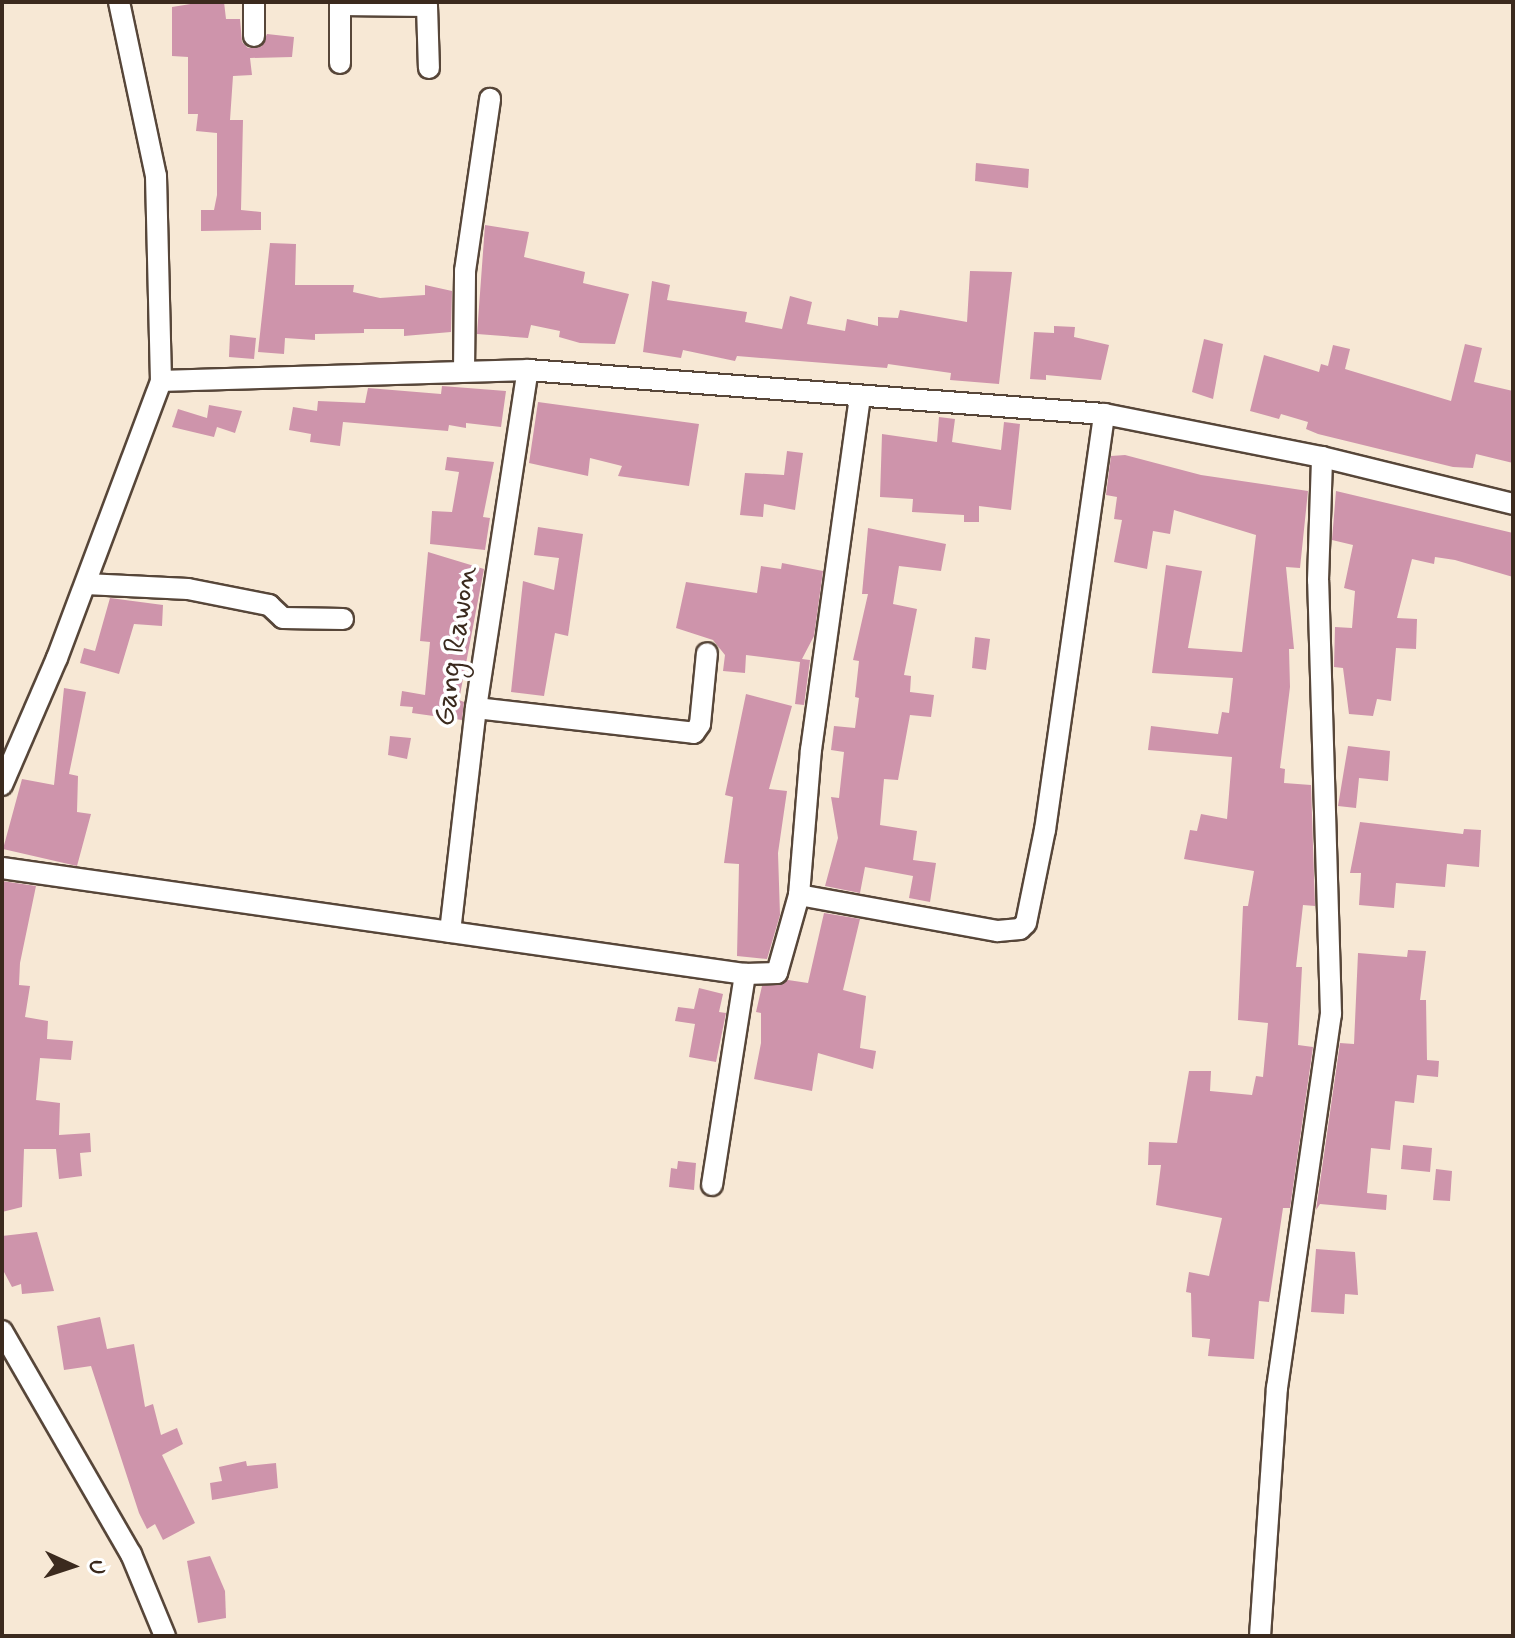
<!DOCTYPE html>
<html>
<head>
<meta charset="utf-8">
<style>
	body { margin:0 }
	#map { position:relative; width:1515px; height:1638px; overflow:hidden; background:#f7e8d5; font-family:Mynerve,sans-serif }
	div>[style] { position:absolute }
	[style*='--x'] { left:calc(var(--x)*1px); top:calc(var(--y)*1px); width:calc(var(--w)*1px); rotate:calc(var(--a)*1deg) }
	.building>* { inset:0; background:#ce94ab }
	.roads { filter:drop-shadow(2px 0 #574639) drop-shadow(-2px 0 #574639) drop-shadow(0 2px #574639) drop-shadow(0 -2px #574639) }
	.minor>* { height:20px; margin:-10px; padding:0 10px; transform-origin:10px; border-radius:10px; background:#fff }
	span { translate:-50% -50%; white-space:nowrap; text-align:center; line-height:1.15; -webkit-text-stroke:7px #fff; paint-order:stroke }
	.street-label { font-size:30px; color:#3b2a1e }
	.frame { position:absolute; inset:0; border:4px solid #3b2a1e; pointer-events:none }
	.north { position:absolute; left:32px; top:1526px; width:80px; height:80px; -webkit-text-stroke:6px #fff; paint-order:stroke; rotate:93deg; font-size:22px; font-weight:700; line-height:32px; text-align:center; color:#3b2a1e }
	.north::after { content:''; display:block; margin:auto; width:28px; height:36px; background:#3b2a1e; clip-path:polygon(50% 0,100% 100%,50% 72%,0 100%) }
</style>
</head>
<body>
<div id="map">
	<div class="building">
		<div style="clip-path:polygon(203px 2px,224px 2px,226px 19px,240px 19px,242px 42px,248px 48px,261px 47px,267px 34px,294px 37px,292px 57px,250px 58px,252px 75px,233px 76px,230px 120px,243px 120px,241px 210px,261px 212px,261px 230px,201px 231px,201px 210px,214px 210px,217px 195px,217px 133px,196px 131px,198px 114px,188px 114px,188px 57px,172px 56px,172px 7px)"></div>
		<div style="clip-path:polygon(976px 163px,1029px 169px,1028px 188px,975px 181px)"></div>
		<div style="clip-path:polygon(485px 225px,529px 232px,524px 257px,585px 272px,583px 283px,629px 294px,615px 344px,580px 343px,559px 337px,560px 331px,531px 325px,528px 338px,477px 334px)"></div>
		<div style="clip-path:polygon(270px 243px,296px 244px,295px 285px,354px 285px,353px 292px,380px 298px,425px 295px,425px 285px,452px 291px,451px 332px,404px 336px,404px 329px,364px 329px,364px 333px,315px 334px,315px 340px,285px 338px,284px 354px,258px 352px)"></div>
		<div style="clip-path:polygon(970px 271px,1012px 272px,999px 384px,950px 380px,951px 373px,888px 364px,887px 368px,737px 356px,735px 361px,683px 350px,681px 358px,643px 352px,652px 281px,670px 285px,667px 300px,747px 312px,745px 322px,782px 329px,790px 296px,812px 302px,807px 324px,845px 331px,847px 319px,878px 326px,878px 317px,898px 318px,900px 310px,967px 322px)"></div>
		<div style="clip-path:polygon(1054px 326px,1075px 327px,1074px 337px,1109px 345px,1101px 380px,1046px 375px,1046px 380px,1030px 379px,1034px 332px,1054px 333px)"></div>
		<div style="clip-path:polygon(230px 335px,256px 338px,254px 359px,229px 357px)"></div>
		<div style="clip-path:polygon(1204px 339px,1223px 344px,1213px 399px,1192px 392px)"></div>
		<div style="clip-path:polygon(1465px 344px,1482px 348px,1474px 382px,1513px 391px,1513px 463px,1476px 454px,1473px 468px,1453px 467px,1318px 434px,1306px 429px,1308px 422px,1281px 414px,1279px 419px,1250px 411px,1264px 355px,1319px 372px,1321px 364px,1328px 366px,1333px 345px,1350px 349px,1345px 369px,1451px 401px)"></div>
		<div style="clip-path:polygon(442px 386px,506px 391px,501px 427px,466px 423px,466px 428px,449px 425px,448px 431px,343px 422px,340px 446px,310px 442px,311px 434px,289px 430px,293px 407px,317px 411px,318px 401px,365px 403px,368px 388px,441px 394px)"></div>
		<div style="clip-path:polygon(538px 402px,699px 424px,689px 486px,618px 476px,622px 466px,590px 458px,588px 476px,529px 463px)"></div>
		<div style="clip-path:polygon(209px 405px,242px 411px,235px 433px,217px 427px,214px 437px,172px 427px,178px 409px,207px 418px)"></div>
		<div style="clip-path:polygon(939px 417px,955px 419px,952px 442px,1001px 450px,1004px 422px,1020px 424px,1011px 510px,979px 506px,979px 522px,964px 522px,964px 515px,912px 512px,913px 499px,880px 497px,882px 434px,937px 442px)"></div>
		<div style="clip-path:polygon(787px 451px,803px 453px,795px 510px,764px 504px,763px 517px,740px 515px,745px 473px,784px 475px)"></div>
		<div style="clip-path:polygon(1125px 455px,1201px 475px,1308px 491px,1300px 568px,1286px 567px,1294px 649px,1289px 649px,1290px 687px,1280px 768px,1285px 769px,1284px 783px,1311px 785px,1315px 906px,1303px 905px,1296px 967px,1302px 967px,1298px 1045px,1313px 1047px,1290px 1208px,1283px 1208px,1269px 1302px,1259px 1301px,1254px 1359px,1208px 1356px,1210px 1339px,1192px 1337px,1191px 1293px,1186px 1292px,1189px 1272px,1209px 1276px,1222px 1218px,1156px 1205px,1161px 1165px,1148px 1165px,1149px 1142px,1177px 1143px,1189px 1071px,1211px 1071px,1210px 1091px,1252px 1095px,1256px 1076px,1263px 1077px,1268px 1023px,1238px 1020px,1243px 906px,1248px 906px,1254px 871px,1184px 859px,1190px 830px,1197px 831px,1201px 814px,1227px 819px,1232px 757px,1148px 750px,1151px 726px,1218px 734px,1222px 712px,1229px 713px,1233px 678px,1152px 673px,1166px 565px,1202px 571px,1188px 648px,1242px 652px,1256px 535px,1174px 510px,1170px 534px,1153px 531px,1147px 569px,1114px 562px,1122px 520px,1114px 519px,1117px 497px,1106px 495px,1111px 456px)"></div>
		<div style="clip-path:polygon(447px 457px,494px 462px,483px 517px,490px 518px,485px 550px,430px 544px,432px 511px,452px 512px,459px 472px,445px 470px)"></div>
		<div style="clip-path:polygon(1336px 491px,1513px 533px,1513px 577px,1455px 560px,1435px 557px,1434px 564px,1412px 559px,1397px 618px,1417px 619px,1416px 649px,1396px 648px,1391px 701px,1377px 699px,1373px 716px,1349px 714px,1343px 668px,1334px 667px,1335px 627px,1352px 628px,1355px 591px,1344px 588px,1353px 545px,1332px 540px)"></div>
		<div style="clip-path:polygon(538px 527px,583px 534px,568px 636px,555px 633px,544px 696px,511px 692px,523px 581px,554px 590px,559px 558px,534px 555px)"></div>
		<div style="clip-path:polygon(868px 528px,946px 544px,941px 571px,899px 566px,893px 604px,917px 609px,904px 675px,911px 676px,910px 692px,934px 695px,931px 717px,910px 715px,898px 780px,884px 779px,880px 825px,917px 831px,913px 860px,936px 863px,930px 902px,909px 898px,913px 876px,865px 867px,860px 893px,825px 886px,838px 838px,831px 797px,839px 798px,844px 752px,831px 750px,834px 726px,855px 728px,859px 698px,855px 697px,859px 661px,853px 660px,868px 594px,862px 594px)"></div>
		<div style="clip-path:polygon(428px 552px,484px 569px,459px 700px,464px 702px,462px 720px,412px 713px,413px 707px,400px 706px,402px 691px,425px 695px,430px 642px,420px 641px)"></div>
		<div style="clip-path:polygon(782px 563px,823px 571px,814px 636px,802px 659px,810px 660px,804px 705px,795px 704px,800px 662px,746px 655px,745px 673px,723px 671px,725px 655px,713px 640px,676px 628px,686px 582px,757px 593px,761px 566px,781px 569px)"></div>
		<div style="clip-path:polygon(110px 598px,163px 605px,162px 626px,134px 624px,119px 674px,80px 663px,84px 648px,95px 651px)"></div>
		<div style="clip-path:polygon(975px 637px,990px 639px,986px 670px,972px 668px)"></div>
		<div style="clip-path:polygon(64px 688px,86px 692px,69px 774px,78px 776px,77px 812px,91px 814px,77px 866px,3px 849px,22px 779px,54px 785px)"></div>
		<div style="clip-path:polygon(746px 694px,792px 706px,769px 789px,787px 791px,778px 853px,780px 915px,767px 959px,737px 956px,739px 864px,724px 863px,733px 797px,725px 795px)"></div>
		<div style="clip-path:polygon(390px 736px,411px 738px,407px 759px,388px 755px)"></div>
		<div style="clip-path:polygon(1348px 746px,1390px 751px,1388px 781px,1359px 778px,1356px 808px,1338px 806px)"></div>
		<div style="clip-path:polygon(1360px 822px,1463px 834px,1464px 829px,1481px 830px,1479px 867px,1447px 864px,1445px 887px,1396px 883px,1394px 908px,1359px 905px,1361px 873px,1350px 873px)"></div>
		<div style="clip-path:polygon(2px 881px,36px 886px,20px 963px,19px 985px,30px 986px,25px 1017px,48px 1021px,47px 1039px,73px 1041px,71px 1060px,40px 1058px,36px 1100px,60px 1103px,59px 1135px,90px 1133px,91px 1152px,80px 1153px,82px 1176px,59px 1179px,56px 1149px,24px 1149px,22px 1207px,2px 1212px)"></div>
		<div style="clip-path:polygon(824px 913px,860px 919px,843px 990px,866px 996px,860px 1048px,876px 1051px,873px 1069px,818px 1053px,812px 1091px,754px 1079px,761px 1043px,761px 1013px,756px 1012px,762px 986px,788px 980px,808px 983px)"></div>
		<div style="clip-path:polygon(1408px 950px,1426px 951px,1420px 1000px,1426px 1000px,1427px 1060px,1439px 1061px,1438px 1077px,1417px 1075px,1414px 1103px,1395px 1101px,1390px 1150px,1371px 1148px,1367px 1193px,1387px 1195px,1386px 1210px,1320px 1204px,1316px 1210px,1340px 1043px,1354px 1044px,1358px 953px,1407px 957px)"></div>
		<div style="clip-path:polygon(699px 988px,723px 994px,719px 1012px,726px 1013px,716px 1062px,689px 1057px,695px 1024px,675px 1021px,678px 1007px,694px 1009px)"></div>
		<div style="clip-path:polygon(1403px 1145px,1432px 1148px,1430px 1172px,1401px 1169px)"></div>
		<div style="clip-path:polygon(678px 1161px,696px 1163px,694px 1190px,669px 1187px,671px 1168px,677px 1169px)"></div>
		<div style="clip-path:polygon(1436px 1169px,1452px 1171px,1450px 1201px,1433px 1200px)"></div>
		<div style="clip-path:polygon(37px 1232px,54px 1291px,22px 1294px,21px 1284px,12px 1287px,4px 1272px,2px 1236px)"></div>
		<div style="clip-path:polygon(1316px 1249px,1355px 1252px,1358px 1295px,1345px 1294px,1344px 1314px,1311px 1312px)"></div>
		<div style="clip-path:polygon(100px 1317px,107px 1349px,134px 1344px,145px 1407px,153px 1404px,161px 1435px,177px 1428px,183px 1444px,162px 1455px,195px 1523px,163px 1540px,155px 1524px,147px 1529px,139px 1513px,91px 1366px,64px 1370px,57px 1326px)"></div>
		<div style="clip-path:polygon(246px 1461px,247px 1466px,276px 1463px,278px 1488px,212px 1500px,210px 1483px,222px 1481px,219px 1467px)"></div>
		<div style="clip-path:polygon(210px 1556px,225px 1591px,226px 1618px,198px 1623px,187px 1561px)"></div>
	</div>
	<div class="roads">
		<div class="minor">
			<div style="--x:254;--y:2;--w:34;--a:90"></div>
			<div style="--x:340;--y:2;--w:61;--a:90"></div>
			<div style="--x:340;--y:5;--w:87;--a:0.7"></div>
			<div style="--x:427;--y:6;--w:62;--a:88.2"></div>
			<div style="--x:464;--y:371;--w:100;--a:-89.4"></div>
			<div style="--x:465;--y:271;--w:174;--a:-81.7"></div>
			<div style="--x:161;--y:381;--w:367;--a:-1.7"></div>
			<div style="--x:528;--y:370;--w:578;--a:4.37"></div>
			<div style="--x:1104;--y:414;--w:222;--a:11.2"></div>
			<div style="--x:1322;--y:457;--w:197;--a:13.8"></div>
			<div style="--x:86;--y:584;--w:102;--a:2.8"></div>
			<div style="--x:188;--y:589;--w:83;--a:11.2"></div>
			<div style="--x:269;--y:605;--w:19;--a:43"></div>
			<div style="--x:283;--y:618;--w:60;--a:1"></div>
			<div style="--x:476;--y:708;--w:219;--a:6.5"></div>
			<div style="--x:694;--y:733;--w:11;--a:-56"></div>
			<div style="--x:700;--y:724;--w:71;--a:-84.4"></div>
			<div style="--x:2;--y:785;--w:138;--a:-66.6"></div>
			<div style="--x:57;--y:658;--w:296;--a:-69.4"></div>
			<div style="--x:161;--y:381;--w:205;--a:-91.4"></div>
			<div style="--x:156;--y:176;--w:178;--a:-102"></div>
			<div style="--x:2;--y:868;--w:751;--a:8.12"></div>
			<div style="--x:745;--y:974;--w:32;--a:-2"></div>
			<div style="--x:777;--y:973;--w:81;--a:-74.2"></div>
			<div style="--x:799;--y:895;--w:145;--a:-85.3"></div>
			<div style="--x:811;--y:750;--w:355;--a:-82.1"></div>
			<div style="--x:799;--y:895;--w:202;--a:10.3"></div>
			<div style="--x:998;--y:931;--w:22;--a:-5"></div>
			<div style="--x:1020;--y:929;--w:8;--a:-45"></div>
			<div style="--x:1026;--y:923;--w:95;--a:-78.5"></div>
			<div style="--x:1045;--y:830;--w:420;--a:-81.9"></div>
			<div style="--x:450;--y:932;--w:226;--a:-83.4"></div>
			<div style="--x:476;--y:708;--w:342;--a:-81.3"></div>
			<div style="--x:712;--y:1185;--w:214;--a:-81.1"></div>
			<div style="--x:2;--y:1331;--w:258;--a:60"></div>
			<div style="--x:131;--y:1554;--w:89;--a:67.5"></div>
			<div style="--x:1260;--y:1636;--w:249;--a:-86.1"></div>
			<div style="--x:1277;--y:1388;--w:378;--a:-81.8"></div>
			<div style="--x:1331;--y:1014;--w:434;--a:-91.7"></div>
			<div style="--x:1318;--y:580;--w:123;--a:-88.1"></div>
		</div>
	</div>
	<div class="street-label">
		<span style="left:456px;top:646px;rotate:-82deg">Gang Rawon</span>
	</div>
	<div class="frame"></div>
	<div class="north">U</div>
</div>
</body>
</html>
